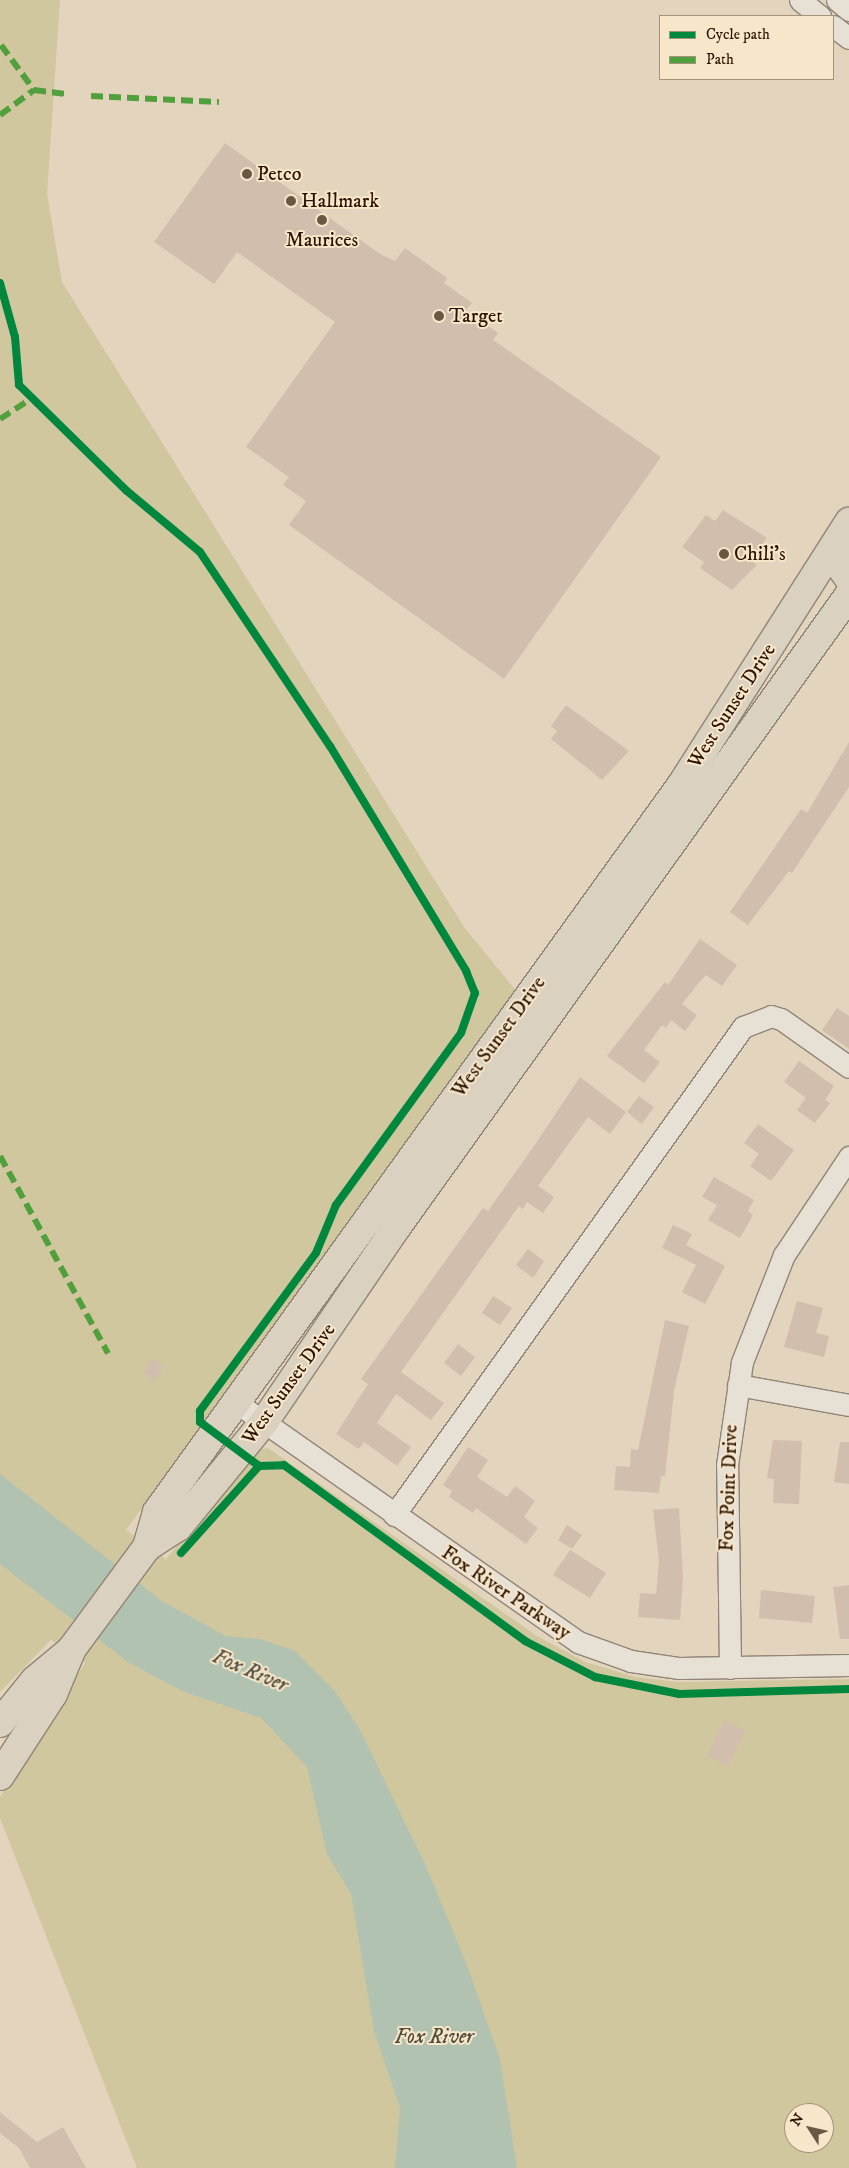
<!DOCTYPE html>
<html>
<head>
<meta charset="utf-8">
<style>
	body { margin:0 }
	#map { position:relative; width:849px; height:2168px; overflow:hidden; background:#e3d4bd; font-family:"IM FELL DW Pica",serif }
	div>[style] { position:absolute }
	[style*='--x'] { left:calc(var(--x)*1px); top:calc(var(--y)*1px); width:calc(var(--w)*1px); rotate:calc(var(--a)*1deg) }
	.green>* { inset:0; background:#d0c79f }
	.water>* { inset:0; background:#b1c2b0 }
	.building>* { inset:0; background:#d2beac }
	.roads { filter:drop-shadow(1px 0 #918577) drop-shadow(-1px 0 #918577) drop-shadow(0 1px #918577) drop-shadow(0 -1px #918577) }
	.minor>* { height:21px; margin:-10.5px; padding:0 10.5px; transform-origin:10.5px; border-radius:10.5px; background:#e7e0d5 }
	.major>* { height:28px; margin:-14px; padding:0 14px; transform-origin:14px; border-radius:14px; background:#dbd1c0 }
	.quiet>* { height:6px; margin-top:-3px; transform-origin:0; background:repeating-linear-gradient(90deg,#51a03d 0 12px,transparent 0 18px) }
	.cycleway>* { height:8px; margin:-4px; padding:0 4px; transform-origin:4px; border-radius:4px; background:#00873e }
	.dots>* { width:14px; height:14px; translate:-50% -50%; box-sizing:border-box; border:2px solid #f7e6ca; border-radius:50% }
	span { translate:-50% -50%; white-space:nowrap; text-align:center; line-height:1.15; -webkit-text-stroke:4px #f7e6ca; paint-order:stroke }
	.poi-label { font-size:20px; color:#2b1403 }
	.left { translate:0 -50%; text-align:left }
	.street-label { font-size:20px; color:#2b1403 }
	.water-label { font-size:21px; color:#524e3d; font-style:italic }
	.legend { position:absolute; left:659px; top:15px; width:175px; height:65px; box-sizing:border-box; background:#f7e6ca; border:1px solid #a5927a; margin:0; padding:6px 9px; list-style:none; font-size:15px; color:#2b1403 }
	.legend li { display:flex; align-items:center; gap:10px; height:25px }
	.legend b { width:25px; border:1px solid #a5927a }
	.north { position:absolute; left:784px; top:2103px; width:50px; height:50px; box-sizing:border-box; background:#f7e6ca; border:1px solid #a5927a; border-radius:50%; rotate:305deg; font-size:14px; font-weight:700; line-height:20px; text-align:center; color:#2b1403 }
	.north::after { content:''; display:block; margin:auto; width:18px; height:22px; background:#6b5744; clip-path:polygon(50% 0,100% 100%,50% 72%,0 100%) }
</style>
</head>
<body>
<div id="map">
	<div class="green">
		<div style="clip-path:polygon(evenodd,0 0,60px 0,47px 194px,62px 282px,464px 927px,518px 993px,126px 1530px,166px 1559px,258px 1450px,268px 1448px,537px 1636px,585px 1662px,635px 1677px,678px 1682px,849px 1679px,849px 2168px,137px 2168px,0 1818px,0 1797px,85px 1663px,51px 1640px,0 1692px,0 0,794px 2113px,824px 2113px,824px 2143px,794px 2143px,794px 2113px)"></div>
	</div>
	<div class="water">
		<div style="clip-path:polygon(0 1474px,163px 1602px,226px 1636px,260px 1639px,295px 1651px,334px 1690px,359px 1728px,425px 1864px,467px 1965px,500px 2059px,517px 2168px,395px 2168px,400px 2108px,374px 2031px,351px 1894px,327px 1854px,307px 1767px,261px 1718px,182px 1691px,128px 1662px,0 1564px)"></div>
	</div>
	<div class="building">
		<div style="clip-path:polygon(225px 143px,380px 254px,395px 261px,405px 248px,447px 278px,444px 283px,472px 303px,466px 310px,498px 333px,493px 340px,661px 457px,504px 679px,289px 525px,306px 501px,283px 485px,289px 477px,246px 447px,335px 322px,237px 252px,214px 284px,154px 242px)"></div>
		<div style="clip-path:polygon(723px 510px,767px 538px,751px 560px,757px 565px,732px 590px,700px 568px,704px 562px,682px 547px,706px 515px,715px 521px)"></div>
		<div style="clip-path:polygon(566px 705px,629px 751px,602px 780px,551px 739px,557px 731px,551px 726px)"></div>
		<div style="clip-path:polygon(849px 742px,849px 787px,792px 873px,789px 871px,748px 925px,730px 912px,801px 809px,807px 813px)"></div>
		<div style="clip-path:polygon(700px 939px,737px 965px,722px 986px,706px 975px,701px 980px,682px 1004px,697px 1015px,685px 1031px,671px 1020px,666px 1028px,662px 1025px,644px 1050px,660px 1062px,644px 1083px,607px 1056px,665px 982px,668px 985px)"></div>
		<div style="clip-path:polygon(837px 1008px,849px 1016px,849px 1049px,822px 1030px)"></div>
		<div style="clip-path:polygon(799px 1061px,834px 1086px,825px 1100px,830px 1103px,815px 1123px,797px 1110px,806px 1098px,784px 1082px)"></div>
		<div style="clip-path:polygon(580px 1077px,626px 1112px,610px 1134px,588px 1117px,538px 1186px,554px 1197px,543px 1213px,527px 1202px,523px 1209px,519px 1206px,401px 1372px,444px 1403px,431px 1420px,396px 1394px,377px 1423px,411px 1447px,397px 1466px,364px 1442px,359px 1449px,336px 1434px,368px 1384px,361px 1379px,483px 1208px,488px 1211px,534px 1146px)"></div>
		<div style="clip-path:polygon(639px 1096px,654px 1107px,642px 1124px,627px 1112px)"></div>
		<div style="clip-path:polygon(758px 1124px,794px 1150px,771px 1181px,750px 1166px,759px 1154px,744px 1143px)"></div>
		<div style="clip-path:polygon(714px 1177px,754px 1200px,748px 1211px,753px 1215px,740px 1238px,708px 1220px,717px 1205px,702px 1197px)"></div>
		<div style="clip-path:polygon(673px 1225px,692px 1234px,686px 1245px,725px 1266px,705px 1304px,682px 1292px,696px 1265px,662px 1248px)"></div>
		<div style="clip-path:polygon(528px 1249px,544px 1261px,533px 1278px,516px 1265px)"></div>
		<div style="clip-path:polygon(493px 1296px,512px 1308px,500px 1325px,482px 1313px)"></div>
		<div style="clip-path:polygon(797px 1301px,823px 1308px,816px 1333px,829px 1336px,824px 1357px,784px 1347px)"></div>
		<div style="clip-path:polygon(665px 1320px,689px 1326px,674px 1391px,665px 1476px,661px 1476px,659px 1493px,614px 1490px,616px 1466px,630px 1467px,631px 1449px,638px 1450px)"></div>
		<div style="clip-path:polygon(458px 1344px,475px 1357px,461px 1376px,444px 1363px)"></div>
		<div style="clip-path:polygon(153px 1358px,164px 1367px,154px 1381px,143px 1372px)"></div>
		<div style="clip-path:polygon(773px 1440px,802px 1441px,799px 1504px,773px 1503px,774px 1479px,767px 1478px)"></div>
		<div style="clip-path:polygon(840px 1442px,849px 1442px,849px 1484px,834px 1482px)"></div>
		<div style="clip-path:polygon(468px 1447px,488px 1460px,477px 1477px,507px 1497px,515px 1486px,535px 1501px,524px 1517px,538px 1528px,526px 1544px,476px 1508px,473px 1513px,449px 1497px,452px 1491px,443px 1485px)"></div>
		<div style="clip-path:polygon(679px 1508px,683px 1577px,680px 1620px,638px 1617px,640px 1593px,656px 1594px,659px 1561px,653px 1510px)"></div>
		<div style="clip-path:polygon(567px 1525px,582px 1535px,572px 1549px,558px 1540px)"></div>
		<div style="clip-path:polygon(570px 1550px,606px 1573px,590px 1598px,553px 1575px)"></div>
		<div style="clip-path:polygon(849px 1585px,849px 1639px,840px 1639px,833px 1587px)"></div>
		<div style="clip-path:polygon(761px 1590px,815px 1596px,812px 1623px,759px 1618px)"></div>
		<div style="clip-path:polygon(724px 1720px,746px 1730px,728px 1766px,707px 1756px)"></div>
		<div style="clip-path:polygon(0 2112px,37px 2142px,63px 2127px,86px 2168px,30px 2168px,19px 2148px,0 2133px)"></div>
	</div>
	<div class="roads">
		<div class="minor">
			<div style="--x:800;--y:0;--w:26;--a:39"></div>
			<div style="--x:837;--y:0;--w:16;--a:40"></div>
			<div style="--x:833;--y:26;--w:20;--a:37"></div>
			<div style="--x:738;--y:1385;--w:113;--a:10.2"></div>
			<div style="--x:234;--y:1401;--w:420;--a:35"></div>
			<div style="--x:578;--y:1642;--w:56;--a:19.7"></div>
			<div style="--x:631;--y:1661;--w:49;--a:8.3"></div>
			<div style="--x:679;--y:1668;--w:170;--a:-1"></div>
			<div style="--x:394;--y:1515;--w:600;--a:-54.43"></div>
			<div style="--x:743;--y:1027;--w:30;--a:-21"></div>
			<div style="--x:771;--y:1016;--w:10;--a:17"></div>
			<div style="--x:781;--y:1019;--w:83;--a:35.2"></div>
			<div style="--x:730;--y:1668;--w:203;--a:-90.8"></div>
			<div style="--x:727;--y:1465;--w:104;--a:-81.7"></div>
			<div style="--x:742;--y:1362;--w:115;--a:-68.6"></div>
			<div style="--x:784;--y:1255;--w:118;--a:-56.4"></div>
		</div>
		<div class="major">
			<div style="--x:849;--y:548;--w:23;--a:105"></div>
			<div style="--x:843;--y:570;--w:11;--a:56"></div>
			<div style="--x:147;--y:1547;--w:36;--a:-74"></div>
			<div style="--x:157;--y:1512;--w:898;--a:-54.2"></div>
			<div style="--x:682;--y:784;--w:311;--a:-57.5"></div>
			<div style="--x:0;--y:1723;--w:55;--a:-50.9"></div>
			<div style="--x:35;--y:1680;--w:47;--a:-39.8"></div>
			<div style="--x:71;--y:1650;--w:128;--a:-53.6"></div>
			<div style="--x:147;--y:1547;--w:37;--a:-33"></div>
			<div style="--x:178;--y:1527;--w:136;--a:-50.7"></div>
			<div style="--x:264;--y:1422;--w:235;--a:-55.8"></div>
			<div style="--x:396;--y:1228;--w:778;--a:-54.41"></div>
			<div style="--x:0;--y:1776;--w:98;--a:-57.1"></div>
			<div style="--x:53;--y:1694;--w:47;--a:-67.3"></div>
		</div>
	</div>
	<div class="quiet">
		<div style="--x:1;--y:45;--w:56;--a:53.7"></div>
		<div style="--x:91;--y:96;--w:128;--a:2.7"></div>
		<div style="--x:0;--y:115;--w:42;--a:-36.3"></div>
		<div style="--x:34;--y:90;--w:32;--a:7"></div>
		<div style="--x:0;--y:419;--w:38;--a:-33"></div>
		<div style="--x:0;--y:1156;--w:225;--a:61.3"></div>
	</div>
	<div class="cycleway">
		<div style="--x:0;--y:283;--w:56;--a:74.5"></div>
		<div style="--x:15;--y:337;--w:48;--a:85.2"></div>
		<div style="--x:19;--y:385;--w:151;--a:44.5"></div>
		<div style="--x:127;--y:491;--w:95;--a:39.9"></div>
		<div style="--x:200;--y:552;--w:234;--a:56.2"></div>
		<div style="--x:330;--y:746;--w:263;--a:58.8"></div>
		<div style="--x:466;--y:971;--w:24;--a:68"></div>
		<div style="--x:475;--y:993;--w:42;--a:109.3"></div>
		<div style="--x:461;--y:1033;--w:213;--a:126"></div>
		<div style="--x:336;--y:1205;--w:52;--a:112.6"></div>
		<div style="--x:316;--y:1253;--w:196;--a:126.3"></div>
		<div style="--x:200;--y:1411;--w:11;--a:90"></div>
		<div style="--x:200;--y:1422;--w:74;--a:36.7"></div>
		<div style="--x:259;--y:1466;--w:25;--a:-2"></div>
		<div style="--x:284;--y:1465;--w:298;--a:36.1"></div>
		<div style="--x:525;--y:1641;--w:79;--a:27.2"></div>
		<div style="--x:595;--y:1677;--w:86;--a:11.4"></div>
		<div style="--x:679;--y:1694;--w:170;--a:-1.7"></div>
		<div style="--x:181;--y:1553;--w:117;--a:-48.1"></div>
	</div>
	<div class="dots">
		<div style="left:247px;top:174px;background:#6b5744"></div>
		<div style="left:291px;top:201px;background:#6b5744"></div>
		<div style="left:322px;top:220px;background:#6b5744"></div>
		<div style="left:439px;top:316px;background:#6b5744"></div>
		<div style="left:724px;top:554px;background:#6b5744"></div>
	</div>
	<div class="poi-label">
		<span class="left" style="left:257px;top:174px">Petco</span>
		<span class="left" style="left:301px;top:201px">Hallmark</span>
		<span style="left:322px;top:240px">Maurices</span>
		<span class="left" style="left:449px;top:316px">Target</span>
		<span class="left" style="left:734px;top:554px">Chili's</span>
	</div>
	<div class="street-label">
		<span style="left:732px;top:706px;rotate:-57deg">West Sunset Drive</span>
		<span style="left:499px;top:1037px;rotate:-54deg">West Sunset Drive</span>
		<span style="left:289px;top:1384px;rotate:-54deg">West Sunset Drive</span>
		<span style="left:729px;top:1488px;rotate:-88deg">Fox Point Drive</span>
		<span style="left:506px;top:1593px;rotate:34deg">Fox River Parkway</span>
	</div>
	<div class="water-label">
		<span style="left:250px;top:1671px;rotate:23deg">Fox River</span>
		<span style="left:434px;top:2037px">Fox River</span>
	</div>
	<ul class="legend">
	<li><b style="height:6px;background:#00873e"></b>Cycle path</li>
	<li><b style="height:6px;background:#51a03d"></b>Path</li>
	</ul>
	<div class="north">N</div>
</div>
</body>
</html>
